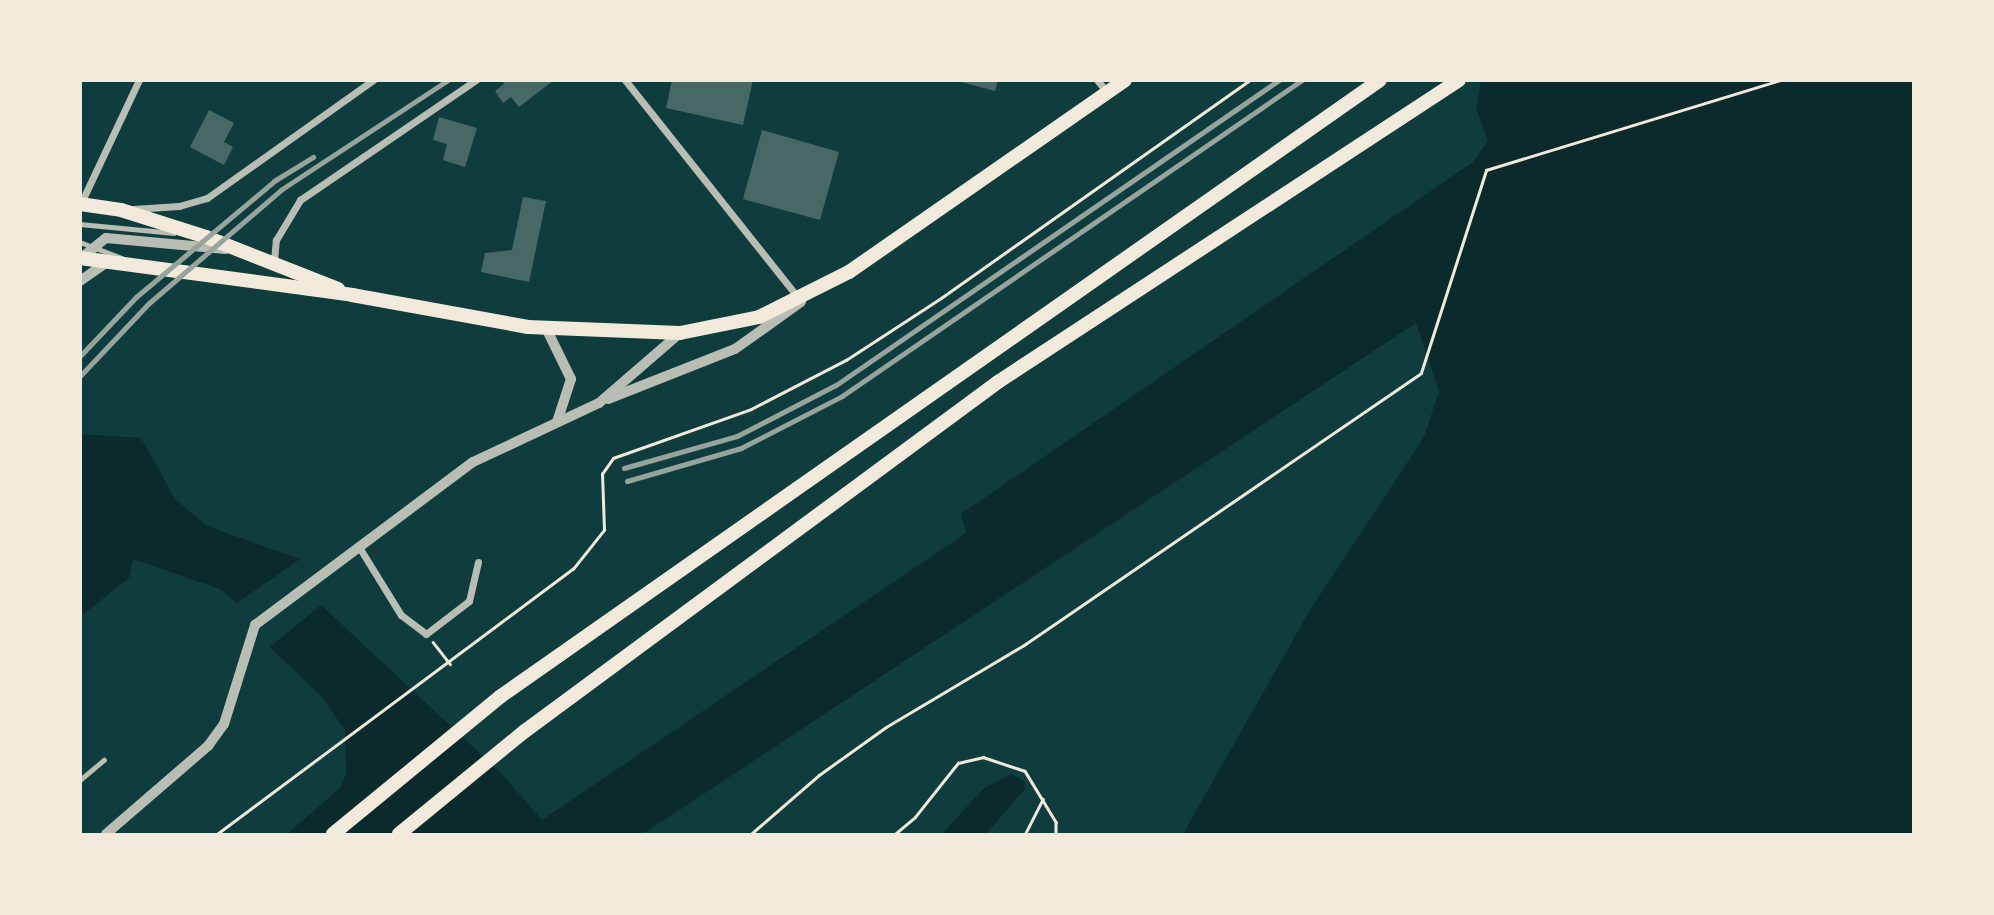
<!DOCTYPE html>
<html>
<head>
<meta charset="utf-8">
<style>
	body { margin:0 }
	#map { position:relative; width:1994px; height:915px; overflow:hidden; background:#0f3d3e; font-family:Karla,sans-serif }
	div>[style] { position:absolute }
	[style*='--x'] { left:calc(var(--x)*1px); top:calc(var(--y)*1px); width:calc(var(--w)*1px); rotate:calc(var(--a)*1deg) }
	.water>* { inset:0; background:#0a2a2b }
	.building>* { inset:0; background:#486865 }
	.path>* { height:2.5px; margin:-1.25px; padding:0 1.25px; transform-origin:1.25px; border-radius:1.25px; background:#f1e9da }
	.service>* { height:4.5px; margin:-2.25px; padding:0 2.25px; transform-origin:2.25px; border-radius:2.25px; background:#b8beb3 }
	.minor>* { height:7px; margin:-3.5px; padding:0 3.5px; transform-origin:3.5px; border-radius:3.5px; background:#b8beb3 }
	.tertiary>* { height:10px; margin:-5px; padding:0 5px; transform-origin:5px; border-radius:5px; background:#b8beb3 }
	.primary>* { height:14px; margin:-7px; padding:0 7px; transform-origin:7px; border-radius:7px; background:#f1e9da }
	.trunk>* { height:14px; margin:-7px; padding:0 7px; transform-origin:7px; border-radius:7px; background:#f1e9da }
	.rail>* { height:5px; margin:-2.5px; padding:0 2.5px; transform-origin:2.5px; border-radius:2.5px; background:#97a49c }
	span { translate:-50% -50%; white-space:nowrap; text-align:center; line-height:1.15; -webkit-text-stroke:7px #f1e9da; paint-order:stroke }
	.frame { position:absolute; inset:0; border:82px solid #f1e9da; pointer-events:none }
</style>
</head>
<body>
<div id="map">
	<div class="water">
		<div style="clip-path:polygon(1481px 81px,1913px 81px,1913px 834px,1183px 834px,1310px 610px,1424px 437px,1439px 391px,1416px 323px,643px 834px,287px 834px,340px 788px,346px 774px,345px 730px,321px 696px,270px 647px,321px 605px,502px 774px,542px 820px,966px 533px,961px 514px,1473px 162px,1488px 141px,1476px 108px)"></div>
		<div style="clip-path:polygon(81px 434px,141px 438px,175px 499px,207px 526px,300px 559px,237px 603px,220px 589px,133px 559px,129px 578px,81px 616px)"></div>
		<div style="clip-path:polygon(1011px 774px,1025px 782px,1024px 790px,986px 834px,942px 834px,983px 789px)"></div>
	</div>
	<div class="building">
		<div style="clip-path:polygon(502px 80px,554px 80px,519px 107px,511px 97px,503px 103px,495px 91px,504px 84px)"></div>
		<div style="clip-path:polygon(672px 80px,753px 80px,743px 125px,666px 108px)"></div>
		<div style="clip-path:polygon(954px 80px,998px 80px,995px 91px)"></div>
		<div style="clip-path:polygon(209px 110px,234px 123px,224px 142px,233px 147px,224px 165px,190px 147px)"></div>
		<div style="clip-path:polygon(439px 117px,477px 128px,465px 167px,443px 160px,447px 144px,433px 140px)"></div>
		<div style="clip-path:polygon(762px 130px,839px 152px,820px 220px,743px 199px)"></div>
		<div style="clip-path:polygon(523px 197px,546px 201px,529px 282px,481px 272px,485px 253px,512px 250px)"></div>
	</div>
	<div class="path">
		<div style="--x:433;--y:642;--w:28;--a:52"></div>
		<div style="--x:217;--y:834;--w:444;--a:-36.7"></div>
		<div style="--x:573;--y:569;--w:50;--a:-51.5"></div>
		<div style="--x:604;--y:530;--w:56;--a:-92"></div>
		<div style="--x:602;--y:474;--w:19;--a:-55"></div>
		<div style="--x:613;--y:458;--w:146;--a:-19.5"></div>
		<div style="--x:751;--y:409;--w:107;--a:-27.3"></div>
		<div style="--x:846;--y:360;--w:113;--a:-33.1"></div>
		<div style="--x:941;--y:298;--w:378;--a:-35.2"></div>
		<div style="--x:751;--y:834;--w:90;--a:-40.9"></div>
		<div style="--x:819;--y:775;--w:82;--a:-35.6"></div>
		<div style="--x:886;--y:727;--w:161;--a:-30.7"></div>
		<div style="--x:1024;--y:645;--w:481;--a:-34.4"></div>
		<div style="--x:1421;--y:373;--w:213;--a:-72.2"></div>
		<div style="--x:1486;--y:170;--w:307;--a:-17"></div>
		<div style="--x:895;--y:834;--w:26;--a:-40"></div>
		<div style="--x:915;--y:817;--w:69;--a:-51.5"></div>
		<div style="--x:958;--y:763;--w:26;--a:-13"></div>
		<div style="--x:983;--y:757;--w:44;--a:18.4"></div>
		<div style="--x:1025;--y:771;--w:60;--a:58.7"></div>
		<div style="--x:1056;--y:822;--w:12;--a:90"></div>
		<div style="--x:1025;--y:834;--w:39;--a:-63"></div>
	</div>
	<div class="service">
		<div style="--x:80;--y:224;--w:94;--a:5.5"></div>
		<div style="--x:80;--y:242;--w:45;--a:20.9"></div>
		<div style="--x:80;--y:780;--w:31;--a:-40"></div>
	</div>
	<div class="minor">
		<div style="--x:625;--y:80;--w:280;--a:51.5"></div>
		<div style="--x:1097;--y:80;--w:16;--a:50"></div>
		<div style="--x:81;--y:203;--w:136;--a:-64.8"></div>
		<div style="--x:133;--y:209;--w:46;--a:-3.7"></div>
		<div style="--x:179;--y:206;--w:29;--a:-16"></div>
		<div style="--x:207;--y:198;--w:204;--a:-35.4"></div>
		<div style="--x:274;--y:261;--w:21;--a:-85"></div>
		<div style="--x:276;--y:240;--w:47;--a:-59"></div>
		<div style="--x:300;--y:200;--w:213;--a:-34.3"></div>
		<div style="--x:359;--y:547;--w:80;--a:58.3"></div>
		<div style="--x:401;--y:615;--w:31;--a:37"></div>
		<div style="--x:426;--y:634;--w:54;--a:-37.5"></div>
		<div style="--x:469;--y:601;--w:40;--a:-77"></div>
	</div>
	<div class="tertiary">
		<div style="--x:80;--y:259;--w:33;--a:-39"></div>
		<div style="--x:106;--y:238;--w:120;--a:5.3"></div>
		<div style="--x:80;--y:281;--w:33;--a:-35"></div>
		<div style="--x:546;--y:328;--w:57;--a:63.9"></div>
		<div style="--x:571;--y:379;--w:45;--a:108"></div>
		<div style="--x:608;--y:399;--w:136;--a:-21.5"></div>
		<div style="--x:735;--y:349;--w:81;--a:-35.5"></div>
		<div style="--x:106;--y:834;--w:135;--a:-40.8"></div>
		<div style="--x:208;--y:746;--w:27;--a:-54"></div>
		<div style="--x:224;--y:724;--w:104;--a:-72.6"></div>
		<div style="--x:255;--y:625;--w:272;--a:-36.8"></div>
		<div style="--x:473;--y:462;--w:139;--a:-25.1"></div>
		<div style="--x:599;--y:403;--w:107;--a:-40.8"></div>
	</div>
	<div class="primary">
		<div style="--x:80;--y:204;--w:41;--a:8.3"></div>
		<div style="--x:121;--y:210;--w:89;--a:17.6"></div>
		<div style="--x:206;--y:237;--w:142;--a:21.5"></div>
		<div style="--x:80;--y:258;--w:275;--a:7.7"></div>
		<div style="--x:352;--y:295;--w:179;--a:10.3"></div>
		<div style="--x:528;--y:327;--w:152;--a:2.3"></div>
		<div style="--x:680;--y:333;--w:81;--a:-11.4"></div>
		<div style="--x:759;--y:317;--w:101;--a:-26.6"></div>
		<div style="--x:849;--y:272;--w:336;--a:-34.8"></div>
	</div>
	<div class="trunk">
		<div style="--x:333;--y:834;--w:217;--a:-39.4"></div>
		<div style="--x:501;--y:696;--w:1073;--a:-35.02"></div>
		<div style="--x:399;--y:834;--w:163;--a:-39.3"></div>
		<div style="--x:525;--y:731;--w:588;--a:-36.42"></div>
		<div style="--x:998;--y:382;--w:551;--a:-33.23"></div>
	</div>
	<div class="rail">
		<div style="--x:80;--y:356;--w:81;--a:-46.5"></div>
		<div style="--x:136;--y:297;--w:180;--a:-40"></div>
		<div style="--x:274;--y:181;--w:46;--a:-31.6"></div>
		<div style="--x:80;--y:376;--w:100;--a:-46.6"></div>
		<div style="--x:149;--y:303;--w:175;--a:-40.6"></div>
		<div style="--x:282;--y:189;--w:199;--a:-33.3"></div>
		<div style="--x:624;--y:468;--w:117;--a:-15.8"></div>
		<div style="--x:737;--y:436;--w:111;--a:-27.3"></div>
		<div style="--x:836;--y:385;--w:538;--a:-34.55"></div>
		<div style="--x:627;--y:481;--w:119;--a:-16.1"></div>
		<div style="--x:741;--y:448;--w:114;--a:-27.2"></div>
		<div style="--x:842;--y:396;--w:558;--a:-34.49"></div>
	</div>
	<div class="frame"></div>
</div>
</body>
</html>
